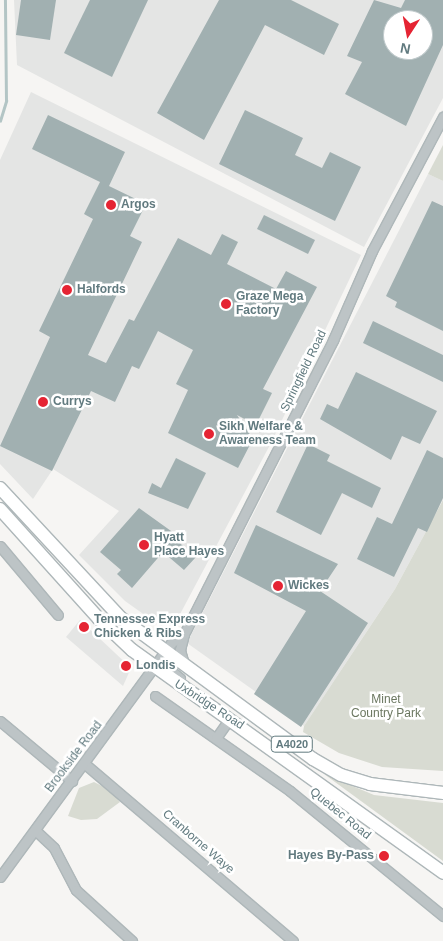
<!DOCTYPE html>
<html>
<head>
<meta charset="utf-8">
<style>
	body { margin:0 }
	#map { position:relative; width:443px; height:941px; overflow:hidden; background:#f6f5f3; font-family:Arial,sans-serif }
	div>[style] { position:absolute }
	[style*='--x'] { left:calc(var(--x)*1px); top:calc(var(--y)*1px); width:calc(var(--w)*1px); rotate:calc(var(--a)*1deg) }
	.built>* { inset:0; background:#e4e5e4 }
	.green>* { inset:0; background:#d8dbd2 }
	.stream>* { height:2.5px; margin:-1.25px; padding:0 1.25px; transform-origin:1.25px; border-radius:1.25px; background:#b3c5c5 }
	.building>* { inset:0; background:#a1b0b1 }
	.roads { filter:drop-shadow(1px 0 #aeb7b9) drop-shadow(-1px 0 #aeb7b9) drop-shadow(0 1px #aeb7b9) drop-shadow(0 -1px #aeb7b9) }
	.minor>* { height:9px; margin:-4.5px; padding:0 4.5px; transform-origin:4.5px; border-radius:4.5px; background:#bdc4c6 }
	.primary>* { height:12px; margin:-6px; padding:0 6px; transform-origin:6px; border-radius:6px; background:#fff }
	.dots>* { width:14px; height:14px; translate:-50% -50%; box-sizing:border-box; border:2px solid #fff; border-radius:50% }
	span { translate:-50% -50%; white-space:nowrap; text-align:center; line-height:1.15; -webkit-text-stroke:5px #fff; paint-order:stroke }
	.shield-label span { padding:1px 4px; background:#fff; border:1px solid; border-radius:4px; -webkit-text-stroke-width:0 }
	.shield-label { font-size:11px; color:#617a7f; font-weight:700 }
	.poi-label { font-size:12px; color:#617a7f; font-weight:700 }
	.left { translate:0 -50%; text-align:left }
	.right { translate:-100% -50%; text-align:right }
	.street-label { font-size:12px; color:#617a7f }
	.park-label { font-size:12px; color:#6b7760 }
	.north { position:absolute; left:383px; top:10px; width:50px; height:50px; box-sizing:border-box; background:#fff; border:1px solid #c0cacc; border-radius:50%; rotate:191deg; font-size:14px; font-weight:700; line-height:20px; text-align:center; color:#617a7f }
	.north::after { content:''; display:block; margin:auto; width:18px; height:22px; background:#e52433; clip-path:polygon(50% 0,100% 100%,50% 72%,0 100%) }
</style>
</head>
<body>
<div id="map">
	<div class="built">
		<div style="clip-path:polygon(evenodd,14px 0,443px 0,443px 98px,364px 247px,17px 65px,14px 0,393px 20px,423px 20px,423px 50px,393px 50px,393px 20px)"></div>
		<div style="clip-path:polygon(31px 92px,361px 255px,271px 443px,170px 633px,125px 601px,79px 555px,119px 511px,53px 469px,33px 499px,0 464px,0 160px)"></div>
		<div style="clip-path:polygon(428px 174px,443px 181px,443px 500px,395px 589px,304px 726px,187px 643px)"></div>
		<div style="clip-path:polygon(80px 620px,131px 668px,123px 686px,66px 637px)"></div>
	</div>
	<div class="green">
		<div style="clip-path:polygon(443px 145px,443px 181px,428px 174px)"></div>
		<div style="clip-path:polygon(443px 500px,443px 771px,382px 767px,339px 753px,303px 732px,304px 726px,395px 589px)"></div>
		<div style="clip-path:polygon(324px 774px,374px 795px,443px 803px,443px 861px)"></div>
		<div style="clip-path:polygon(94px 782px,110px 790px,120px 802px,97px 819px,81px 820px,68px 816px,79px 788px)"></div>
	</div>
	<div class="stream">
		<div style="--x:0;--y:121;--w:21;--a:-73"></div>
		<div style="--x:6;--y:101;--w:101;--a:-90.6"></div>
	</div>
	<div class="building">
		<div style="clip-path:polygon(21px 0,56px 0,50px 40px,16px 35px)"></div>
		<div style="clip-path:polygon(90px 0,148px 0,112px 77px,64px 53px)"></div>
		<div style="clip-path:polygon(219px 0,291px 0,339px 24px,324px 55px,265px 25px,204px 140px,157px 113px)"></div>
		<div style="clip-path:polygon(evenodd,374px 0,401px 8px,405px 0,443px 0,443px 45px,406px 126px,345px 94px,362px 62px,347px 56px,374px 0,393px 20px,423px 20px,423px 50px,393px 50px,393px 20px)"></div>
		<div style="clip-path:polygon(245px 110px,303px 138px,295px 155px,322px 168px,330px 152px,361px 167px,335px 221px,219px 164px)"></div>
		<div style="clip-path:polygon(48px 115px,125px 152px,109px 186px,146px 204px,130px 236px,142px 242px,88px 355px,106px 363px,129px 319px,134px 321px,178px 238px,211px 255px,222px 234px,238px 242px,227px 264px,276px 289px,286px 271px,317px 287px,263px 389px,272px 393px,256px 425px,237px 415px,253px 439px,238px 468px,168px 433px,188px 390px,176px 384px,193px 350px,158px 331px,139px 369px,132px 366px,115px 402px,91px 391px,52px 471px,0 446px,50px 337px,39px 331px,93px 219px,84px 214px,100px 182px,32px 149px)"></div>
		<div style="clip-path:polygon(432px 201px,443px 206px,443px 331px,395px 307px,397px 302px,386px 296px)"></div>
		<div style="clip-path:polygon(264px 215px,315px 240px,308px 254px,257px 229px)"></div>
		<div style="clip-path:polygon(373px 321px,443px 355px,443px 382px,363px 343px)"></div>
		<div style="clip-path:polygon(356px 372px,437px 411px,420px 444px,402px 436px,391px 460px,320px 419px,327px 404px,338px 409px)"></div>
		<div style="clip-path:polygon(308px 444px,330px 455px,327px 461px,381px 488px,372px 508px,342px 493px,321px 535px,276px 512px)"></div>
		<div style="clip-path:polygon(427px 450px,443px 458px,443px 498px,427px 532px,418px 528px,394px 577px,357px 559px,377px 517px,392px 524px)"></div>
		<div style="clip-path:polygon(176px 458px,206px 473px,188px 509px,148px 493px,152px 483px,161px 488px)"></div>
		<div style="clip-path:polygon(139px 508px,178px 536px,175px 539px,196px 557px,184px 570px,163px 552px,132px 588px,117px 574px,121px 570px,100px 552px)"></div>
		<div style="clip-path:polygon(256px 525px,338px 564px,320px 591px,368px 623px,301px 727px,254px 694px,306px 611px,234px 573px)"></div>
	</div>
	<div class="roads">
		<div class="minor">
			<div style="--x:0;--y:546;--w:90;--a:50"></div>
			<div style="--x:165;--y:651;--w:20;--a:75"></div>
			<div style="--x:170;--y:670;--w:13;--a:39"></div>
			<div style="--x:184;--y:664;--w:15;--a:-106"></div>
			<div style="--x:180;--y:650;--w:16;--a:-76"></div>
			<div style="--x:184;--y:634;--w:330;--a:-63.1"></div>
			<div style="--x:333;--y:340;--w:97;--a:-66.3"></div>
			<div style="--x:372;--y:251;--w:152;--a:-62.1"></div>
			<div style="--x:155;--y:696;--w:165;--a:35.1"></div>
			<div style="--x:290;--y:791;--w:198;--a:39.2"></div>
			<div style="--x:0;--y:721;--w:94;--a:39.8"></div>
			<div style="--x:216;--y:738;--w:24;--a:-55"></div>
			<div style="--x:85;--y:764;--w:273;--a:40.4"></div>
			<div style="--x:35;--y:830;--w:26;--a:43"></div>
			<div style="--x:54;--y:848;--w:47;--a:62.4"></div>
			<div style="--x:76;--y:890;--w:76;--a:42.3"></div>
			<div style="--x:0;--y:877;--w:290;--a:-53.8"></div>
			<div style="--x:171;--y:643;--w:16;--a:-35"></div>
		</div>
		<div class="primary">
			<div style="--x:0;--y:488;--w:178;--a:47.1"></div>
			<div style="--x:121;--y:618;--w:238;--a:36.3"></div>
			<div style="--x:313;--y:759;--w:32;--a:30"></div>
			<div style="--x:341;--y:775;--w:30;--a:17"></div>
			<div style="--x:370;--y:784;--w:74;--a:7"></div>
			<div style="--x:0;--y:509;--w:148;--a:48"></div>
			<div style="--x:99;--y:619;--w:45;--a:43.2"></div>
			<div style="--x:132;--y:650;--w:383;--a:35.6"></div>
		</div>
	</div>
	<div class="dots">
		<div style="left:111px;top:205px;background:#e52433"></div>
		<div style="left:67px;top:290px;background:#e52433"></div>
		<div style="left:226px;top:304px;background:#e52433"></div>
		<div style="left:43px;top:402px;background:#e52433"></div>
		<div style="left:209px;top:434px;background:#e52433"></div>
		<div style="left:144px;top:545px;background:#e52433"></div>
		<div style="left:278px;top:586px;background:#e52433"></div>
		<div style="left:84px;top:627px;background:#e52433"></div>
		<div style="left:126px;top:666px;background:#e52433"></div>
		<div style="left:384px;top:856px;background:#e52433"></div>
	</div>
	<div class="shield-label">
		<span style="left:292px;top:744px">A4020</span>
	</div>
	<div class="poi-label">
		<span class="left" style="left:121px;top:205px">Argos</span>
		<span class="left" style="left:77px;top:290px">Halfords</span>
		<span class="left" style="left:236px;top:304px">Graze Mega<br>Factory</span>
		<span class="left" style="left:53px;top:402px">Currys</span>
		<span class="left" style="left:219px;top:434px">Sikh Welfare &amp;<br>Awareness Team</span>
		<span class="left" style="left:154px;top:545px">Hyatt<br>Place Hayes</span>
		<span class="left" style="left:288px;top:586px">Wickes</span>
		<span class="left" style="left:94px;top:627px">Tennessee Express<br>Chicken &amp; Ribs</span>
		<span class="left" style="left:136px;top:666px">Londis</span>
		<span class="right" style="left:374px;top:856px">Hayes By-Pass</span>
	</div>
	<div class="street-label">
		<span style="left:304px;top:371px;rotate:-64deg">Springfield Road</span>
		<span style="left:209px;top:705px;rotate:33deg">Uxbridge Road</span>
		<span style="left:74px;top:757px;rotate:-53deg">Brookside Road</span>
		<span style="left:340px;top:814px;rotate:39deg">Quebec Road</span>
		<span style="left:198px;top:842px;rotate:41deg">Cranborne Waye</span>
	</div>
	<div class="park-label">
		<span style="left:386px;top:707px">Minet<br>Country Park</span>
	</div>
	<div class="north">N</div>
</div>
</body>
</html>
